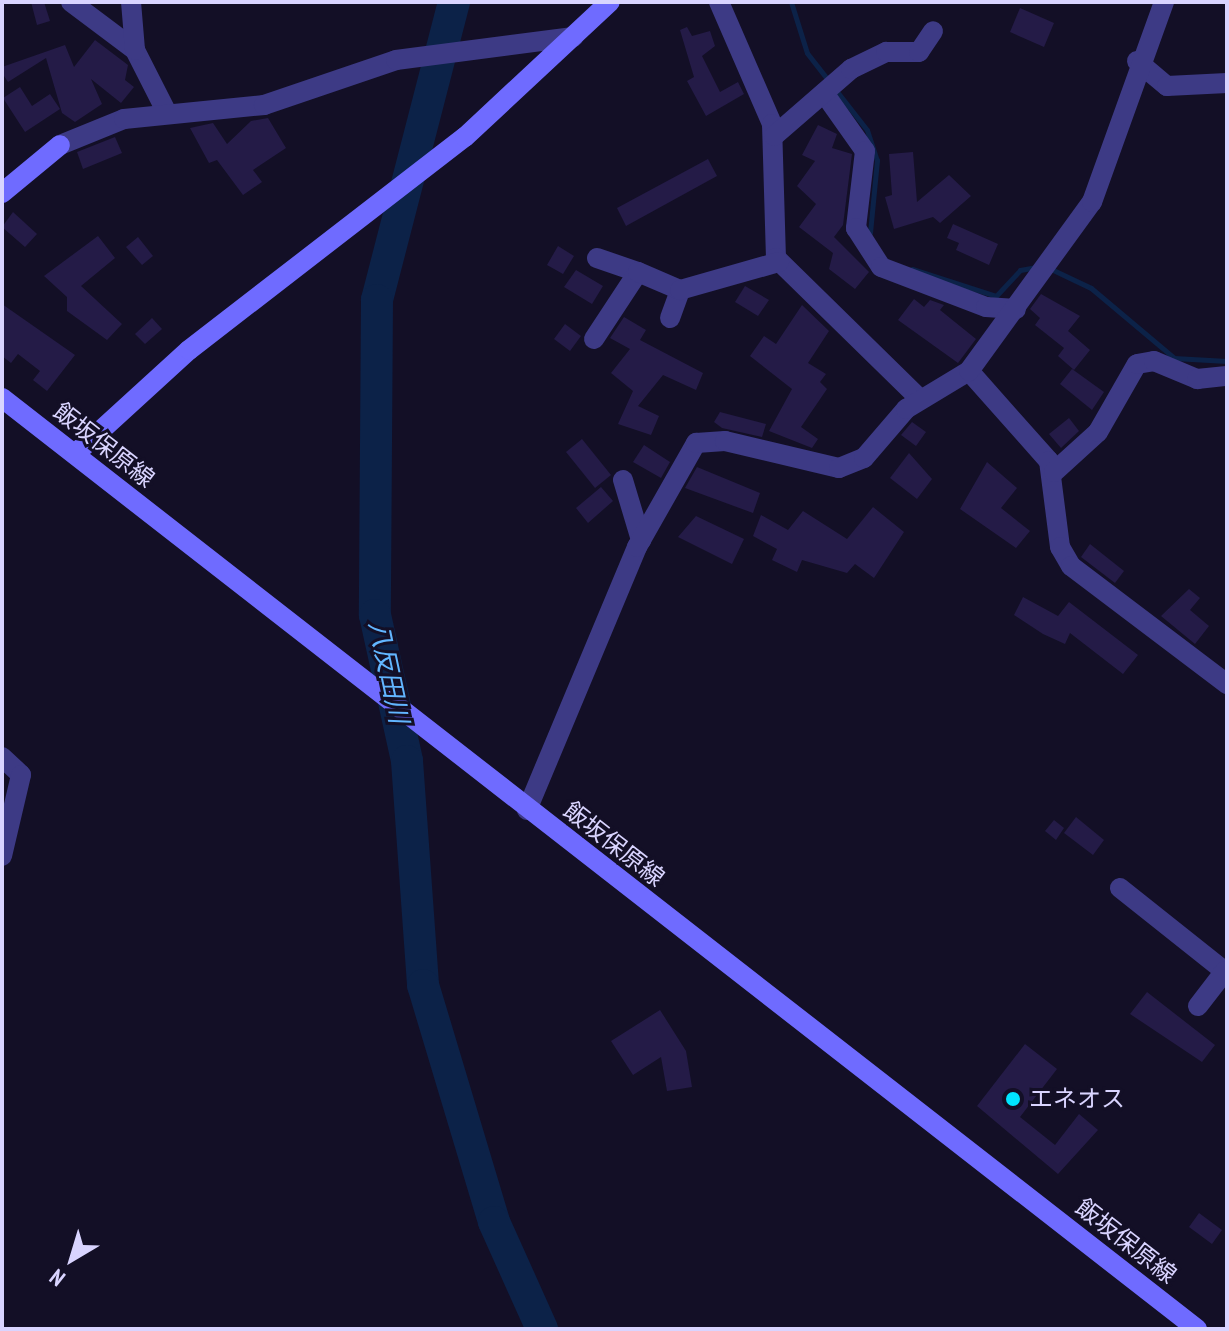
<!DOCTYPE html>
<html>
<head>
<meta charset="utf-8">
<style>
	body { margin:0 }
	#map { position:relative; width:1229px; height:1331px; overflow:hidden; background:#130f26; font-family:"PT Sans Narrow","Noto Sans JP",sans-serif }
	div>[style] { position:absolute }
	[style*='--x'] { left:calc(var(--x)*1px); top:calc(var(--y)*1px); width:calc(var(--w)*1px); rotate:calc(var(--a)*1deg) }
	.stream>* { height:5px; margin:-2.5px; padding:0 2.5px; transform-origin:2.5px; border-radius:2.5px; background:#0c2248 }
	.river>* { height:32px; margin:-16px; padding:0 16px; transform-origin:16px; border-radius:16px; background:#0c2248 }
	.building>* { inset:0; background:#241b47 }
	.street>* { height:20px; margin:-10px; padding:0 10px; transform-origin:10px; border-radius:10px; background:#3d3a85 }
	.secondary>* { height:20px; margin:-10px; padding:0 10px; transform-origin:10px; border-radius:10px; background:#6f6bff }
	.dots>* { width:22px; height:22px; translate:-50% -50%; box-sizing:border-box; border:4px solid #130f26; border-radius:50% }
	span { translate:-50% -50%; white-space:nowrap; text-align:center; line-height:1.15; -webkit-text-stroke:6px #130f26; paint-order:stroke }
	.street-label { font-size:24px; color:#d9d4ff }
	.poi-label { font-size:24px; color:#d9d4ff }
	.left { translate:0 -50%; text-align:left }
	.water-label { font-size:26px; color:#62b6ff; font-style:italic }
	.frame { position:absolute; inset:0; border:4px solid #d9d4ff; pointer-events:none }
	.north { position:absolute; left:32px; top:1219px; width:80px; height:80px; -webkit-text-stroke:6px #130f26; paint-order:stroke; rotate:218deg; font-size:22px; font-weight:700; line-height:32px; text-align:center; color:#d9d4ff }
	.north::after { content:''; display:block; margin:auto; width:28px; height:36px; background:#d9d4ff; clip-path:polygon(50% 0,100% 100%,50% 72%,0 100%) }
</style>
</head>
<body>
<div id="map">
	<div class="stream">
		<div style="--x:791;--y:2;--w:53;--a:72.6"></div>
		<div style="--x:807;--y:53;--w:36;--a:52"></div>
		<div style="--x:835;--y:89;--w:52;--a:52"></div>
		<div style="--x:867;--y:130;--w:32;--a:72"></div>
		<div style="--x:877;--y:160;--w:73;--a:95.5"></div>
		<div style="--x:912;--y:269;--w:88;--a:17.8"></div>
		<div style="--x:996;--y:296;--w:35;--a:-47"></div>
		<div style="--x:1020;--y:270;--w:17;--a:-10"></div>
		<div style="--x:1051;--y:269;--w:44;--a:25.4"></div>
		<div style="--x:1091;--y:288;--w:109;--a:40.1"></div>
		<div style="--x:1174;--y:358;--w:53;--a:3.2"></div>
	</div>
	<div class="river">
		<div style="--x:454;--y:2;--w:308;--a:104.5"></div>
		<div style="--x:377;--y:300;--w:315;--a:90.4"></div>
		<div style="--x:375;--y:615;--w:149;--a:77.6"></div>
		<div style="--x:407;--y:761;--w:225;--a:85.9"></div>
		<div style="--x:423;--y:985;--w:247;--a:73.3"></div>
		<div style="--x:494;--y:1222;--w:117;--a:65.8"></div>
	</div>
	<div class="building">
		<div style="clip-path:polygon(31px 2px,44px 2px,50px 21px,37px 25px)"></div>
		<div style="clip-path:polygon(1020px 8px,1054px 23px,1044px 47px,1010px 32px)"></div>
		<div style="clip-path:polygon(687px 27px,692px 36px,710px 31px,715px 46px,702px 56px,720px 92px,738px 82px,744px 94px,706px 116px,687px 81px,694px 77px,680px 30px)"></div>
		<div style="clip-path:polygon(95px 40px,128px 65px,125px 80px,134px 87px,121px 103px,91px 79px,102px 104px,75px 122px,62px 113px,46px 58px,8px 82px,2px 73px,2px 67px,65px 45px,74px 67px)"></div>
		<div style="clip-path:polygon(20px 87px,32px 106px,50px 94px,60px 109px,25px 132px,3px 98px)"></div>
		<div style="clip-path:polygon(268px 118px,286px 148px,253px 170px,262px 182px,243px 195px,217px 160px,209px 163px,190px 128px,213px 123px,227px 144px,251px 121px)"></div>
		<div style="clip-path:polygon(818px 125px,837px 134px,832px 148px,852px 154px,843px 225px,834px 237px,869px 272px,855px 289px,829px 269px,833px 253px,799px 227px,816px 204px,797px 186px,815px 161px,802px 155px)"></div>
		<div style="clip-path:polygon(115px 137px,122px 153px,83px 169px,77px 152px)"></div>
		<div style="clip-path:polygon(913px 152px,917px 202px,949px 175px,971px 196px,940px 223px,933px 217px,894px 229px,885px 197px,892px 195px,889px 154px)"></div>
		<div style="clip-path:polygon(708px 159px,717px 176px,626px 226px,617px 208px)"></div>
		<div style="clip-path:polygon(13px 212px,37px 234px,25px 247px,2px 227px)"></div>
		<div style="clip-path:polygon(953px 224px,998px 244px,989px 265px,956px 250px,959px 243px,947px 238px)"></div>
		<div style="clip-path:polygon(98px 236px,115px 258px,81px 286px,122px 324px,107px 340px,67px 311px,67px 297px,44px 276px)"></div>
		<div style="clip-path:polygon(138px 237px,153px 256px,142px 265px,126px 247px)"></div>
		<div style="clip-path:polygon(558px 246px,574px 256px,563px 274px,547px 265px)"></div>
		<div style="clip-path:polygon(576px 270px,603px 286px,592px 304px,564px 287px)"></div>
		<div style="clip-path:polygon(745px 286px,769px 300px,758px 316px,735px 302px)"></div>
		<div style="clip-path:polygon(1041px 294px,1080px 316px,1068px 331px,1090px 350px,1074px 370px,1058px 356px,1064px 348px,1035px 325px,1040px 318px,1030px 309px)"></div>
		<div style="clip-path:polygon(914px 299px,924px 307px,930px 300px,944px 305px,940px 310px,976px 339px,958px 363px,898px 320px)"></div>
		<div style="clip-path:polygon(2px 304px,75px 355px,47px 391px,33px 380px,40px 371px,18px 354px,11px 363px,2px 356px)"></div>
		<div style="clip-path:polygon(802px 305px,829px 331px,808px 363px,826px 374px,820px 382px,827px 389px,801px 427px,818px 439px,812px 448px,769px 431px,792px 389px,750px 356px,764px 336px,776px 344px)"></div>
		<div style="clip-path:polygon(624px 317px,646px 330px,640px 340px,703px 373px,696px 390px,663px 375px,638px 406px,659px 416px,651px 435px,618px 424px,633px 391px,611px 373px,630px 349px,610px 338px)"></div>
		<div style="clip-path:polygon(152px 318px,162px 329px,145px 344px,135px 334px)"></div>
		<div style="clip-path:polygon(565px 324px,581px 336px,570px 351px,554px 339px)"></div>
		<div style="clip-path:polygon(1072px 369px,1104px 392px,1092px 410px,1060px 384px)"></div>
		<div style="clip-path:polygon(720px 412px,766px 424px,762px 437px,722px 428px,714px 422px)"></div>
		<div style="clip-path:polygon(1069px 418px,1079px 431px,1061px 448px,1049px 434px)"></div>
		<div style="clip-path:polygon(912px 422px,926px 432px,916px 446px,901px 435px)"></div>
		<div style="clip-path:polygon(582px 439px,611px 475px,595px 488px,566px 452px)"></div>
		<div style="clip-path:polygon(644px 445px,670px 462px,661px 478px,633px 462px)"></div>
		<div style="clip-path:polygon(909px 453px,932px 479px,917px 499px,890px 478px)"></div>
		<div style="clip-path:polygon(987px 462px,1017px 488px,1001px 508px,1030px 531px,1016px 548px,960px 509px)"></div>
		<div style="clip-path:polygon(697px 467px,760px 493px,753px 513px,685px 488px)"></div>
		<div style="clip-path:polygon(601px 487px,613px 501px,588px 523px,576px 508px)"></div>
		<div style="clip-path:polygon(873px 507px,904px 532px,874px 578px,855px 564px,847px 573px,802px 560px,797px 572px,772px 560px,777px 549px,753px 536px,761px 515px,788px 530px,803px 511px,847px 539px)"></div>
		<div style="clip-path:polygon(696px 516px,744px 539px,732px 564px,678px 537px)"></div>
		<div style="clip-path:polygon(1090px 544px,1124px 571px,1115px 583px,1081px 557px)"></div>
		<div style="clip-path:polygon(1189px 589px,1200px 598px,1190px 610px,1209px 626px,1195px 644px,1161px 616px)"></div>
		<div style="clip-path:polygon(1023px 597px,1058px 616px,1069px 602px,1138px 655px,1123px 674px,1070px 633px,1065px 644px,1043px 634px,1014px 615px)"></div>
		<div style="clip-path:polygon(1076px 817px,1104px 840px,1093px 855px,1064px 833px)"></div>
		<div style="clip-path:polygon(1054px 820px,1064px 828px,1056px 840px,1045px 831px)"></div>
		<div style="clip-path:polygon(1147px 992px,1215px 1045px,1202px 1062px,1130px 1014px)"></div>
		<div style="clip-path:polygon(660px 1010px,686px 1051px,692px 1087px,667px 1091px,661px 1057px,633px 1075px,611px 1041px)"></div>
		<div style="clip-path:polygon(1025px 1044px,1057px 1069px,1020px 1117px,1055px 1145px,1079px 1114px,1098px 1130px,1058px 1174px,977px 1106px)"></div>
		<div style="clip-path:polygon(1199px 1213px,1222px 1230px,1212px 1244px,1189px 1227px)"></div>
	</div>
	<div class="street">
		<div style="--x:71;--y:2;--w:80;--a:36.9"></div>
		<div style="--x:135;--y:50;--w:71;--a:63.1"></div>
		<div style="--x:131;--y:2;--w:48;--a:85.2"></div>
		<div style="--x:719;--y:2;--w:133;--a:66.5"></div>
		<div style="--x:772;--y:124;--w:134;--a:88.3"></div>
		<div style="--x:776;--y:258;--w:202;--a:44.4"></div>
		<div style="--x:1137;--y:61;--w:39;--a:40"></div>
		<div style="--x:1167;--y:86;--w:60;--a:-2.9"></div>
		<div style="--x:824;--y:93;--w:71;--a:54.7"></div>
		<div style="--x:865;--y:151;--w:78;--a:96.7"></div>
		<div style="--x:856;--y:228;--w:46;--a:57.3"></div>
		<div style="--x:881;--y:267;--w:112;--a:20.9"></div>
		<div style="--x:986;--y:307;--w:30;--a:4"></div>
		<div style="--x:774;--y:136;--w:102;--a:-41"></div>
		<div style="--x:851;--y:69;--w:39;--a:-26"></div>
		<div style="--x:886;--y:52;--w:33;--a:0"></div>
		<div style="--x:919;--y:52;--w:25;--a:-56"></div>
		<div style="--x:60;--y:145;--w:69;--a:-22.1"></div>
		<div style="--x:124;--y:119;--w:141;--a:-5.7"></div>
		<div style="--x:264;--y:105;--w:139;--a:-18.8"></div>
		<div style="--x:396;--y:60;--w:179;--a:-7.4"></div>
		<div style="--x:597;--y:258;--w:43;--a:18.9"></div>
		<div style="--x:670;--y:318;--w:30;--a:-70"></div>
		<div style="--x:594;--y:339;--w:80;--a:-56.7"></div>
		<div style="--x:638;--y:272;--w:46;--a:23.2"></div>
		<div style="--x:680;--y:290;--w:103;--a:-15.8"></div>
		<div style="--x:969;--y:371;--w:120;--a:48.4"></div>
		<div style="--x:1049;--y:461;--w:87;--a:82.7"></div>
		<div style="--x:1060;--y:547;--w:22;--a:60"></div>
		<div style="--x:1071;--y:566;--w:196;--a:37.1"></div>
		<div style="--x:1054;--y:472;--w:59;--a:-42.3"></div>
		<div style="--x:1098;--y:432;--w:78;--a:-60.2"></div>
		<div style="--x:1137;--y:364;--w:17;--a:-10"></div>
		<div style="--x:1154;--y:361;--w:47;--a:22.7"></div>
		<div style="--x:1197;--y:379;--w:30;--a:-6"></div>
		<div style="--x:623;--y:480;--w:63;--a:73.3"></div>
		<div style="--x:2;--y:757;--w:26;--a:43"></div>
		<div style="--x:21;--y:775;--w:83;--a:103.2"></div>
		<div style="--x:527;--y:810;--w:285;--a:-67.3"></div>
		<div style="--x:637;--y:547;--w:120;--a:-60.4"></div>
		<div style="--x:696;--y:443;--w:29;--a:-4"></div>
		<div style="--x:725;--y:441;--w:117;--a:13.3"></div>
		<div style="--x:839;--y:468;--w:27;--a:-22"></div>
		<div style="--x:864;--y:458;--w:65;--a:-49.4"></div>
		<div style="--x:906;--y:409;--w:74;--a:-31.1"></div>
		<div style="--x:969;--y:371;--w:209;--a:-54"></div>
		<div style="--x:1092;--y:202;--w:213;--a:-70.2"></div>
		<div style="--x:1120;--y:888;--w:137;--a:38.5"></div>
		<div style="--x:1198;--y:1006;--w:44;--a:-52.4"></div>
	</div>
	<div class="secondary">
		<div style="--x:2;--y:193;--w:75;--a:-39.6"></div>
		<div style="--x:2;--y:398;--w:1515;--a:37.92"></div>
		<div style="--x:75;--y:454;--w:154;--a:-42.4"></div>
		<div style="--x:189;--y:350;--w:349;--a:-37.7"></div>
		<div style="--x:465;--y:137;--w:198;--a:-43"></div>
	</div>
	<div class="dots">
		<div style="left:1013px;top:1099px;background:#00e5ff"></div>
	</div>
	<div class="street-label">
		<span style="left:104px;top:445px;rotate:38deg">飯坂保原線</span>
		<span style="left:614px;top:844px;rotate:38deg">飯坂保原線</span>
		<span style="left:1126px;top:1241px;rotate:38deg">飯坂保原線</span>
	</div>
	<div class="poi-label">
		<span class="left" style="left:1029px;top:1099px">エネオス</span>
	</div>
	<div class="water-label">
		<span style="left:389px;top:672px;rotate:78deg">八反田川</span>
	</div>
	<div class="frame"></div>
	<div class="north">N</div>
</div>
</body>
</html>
